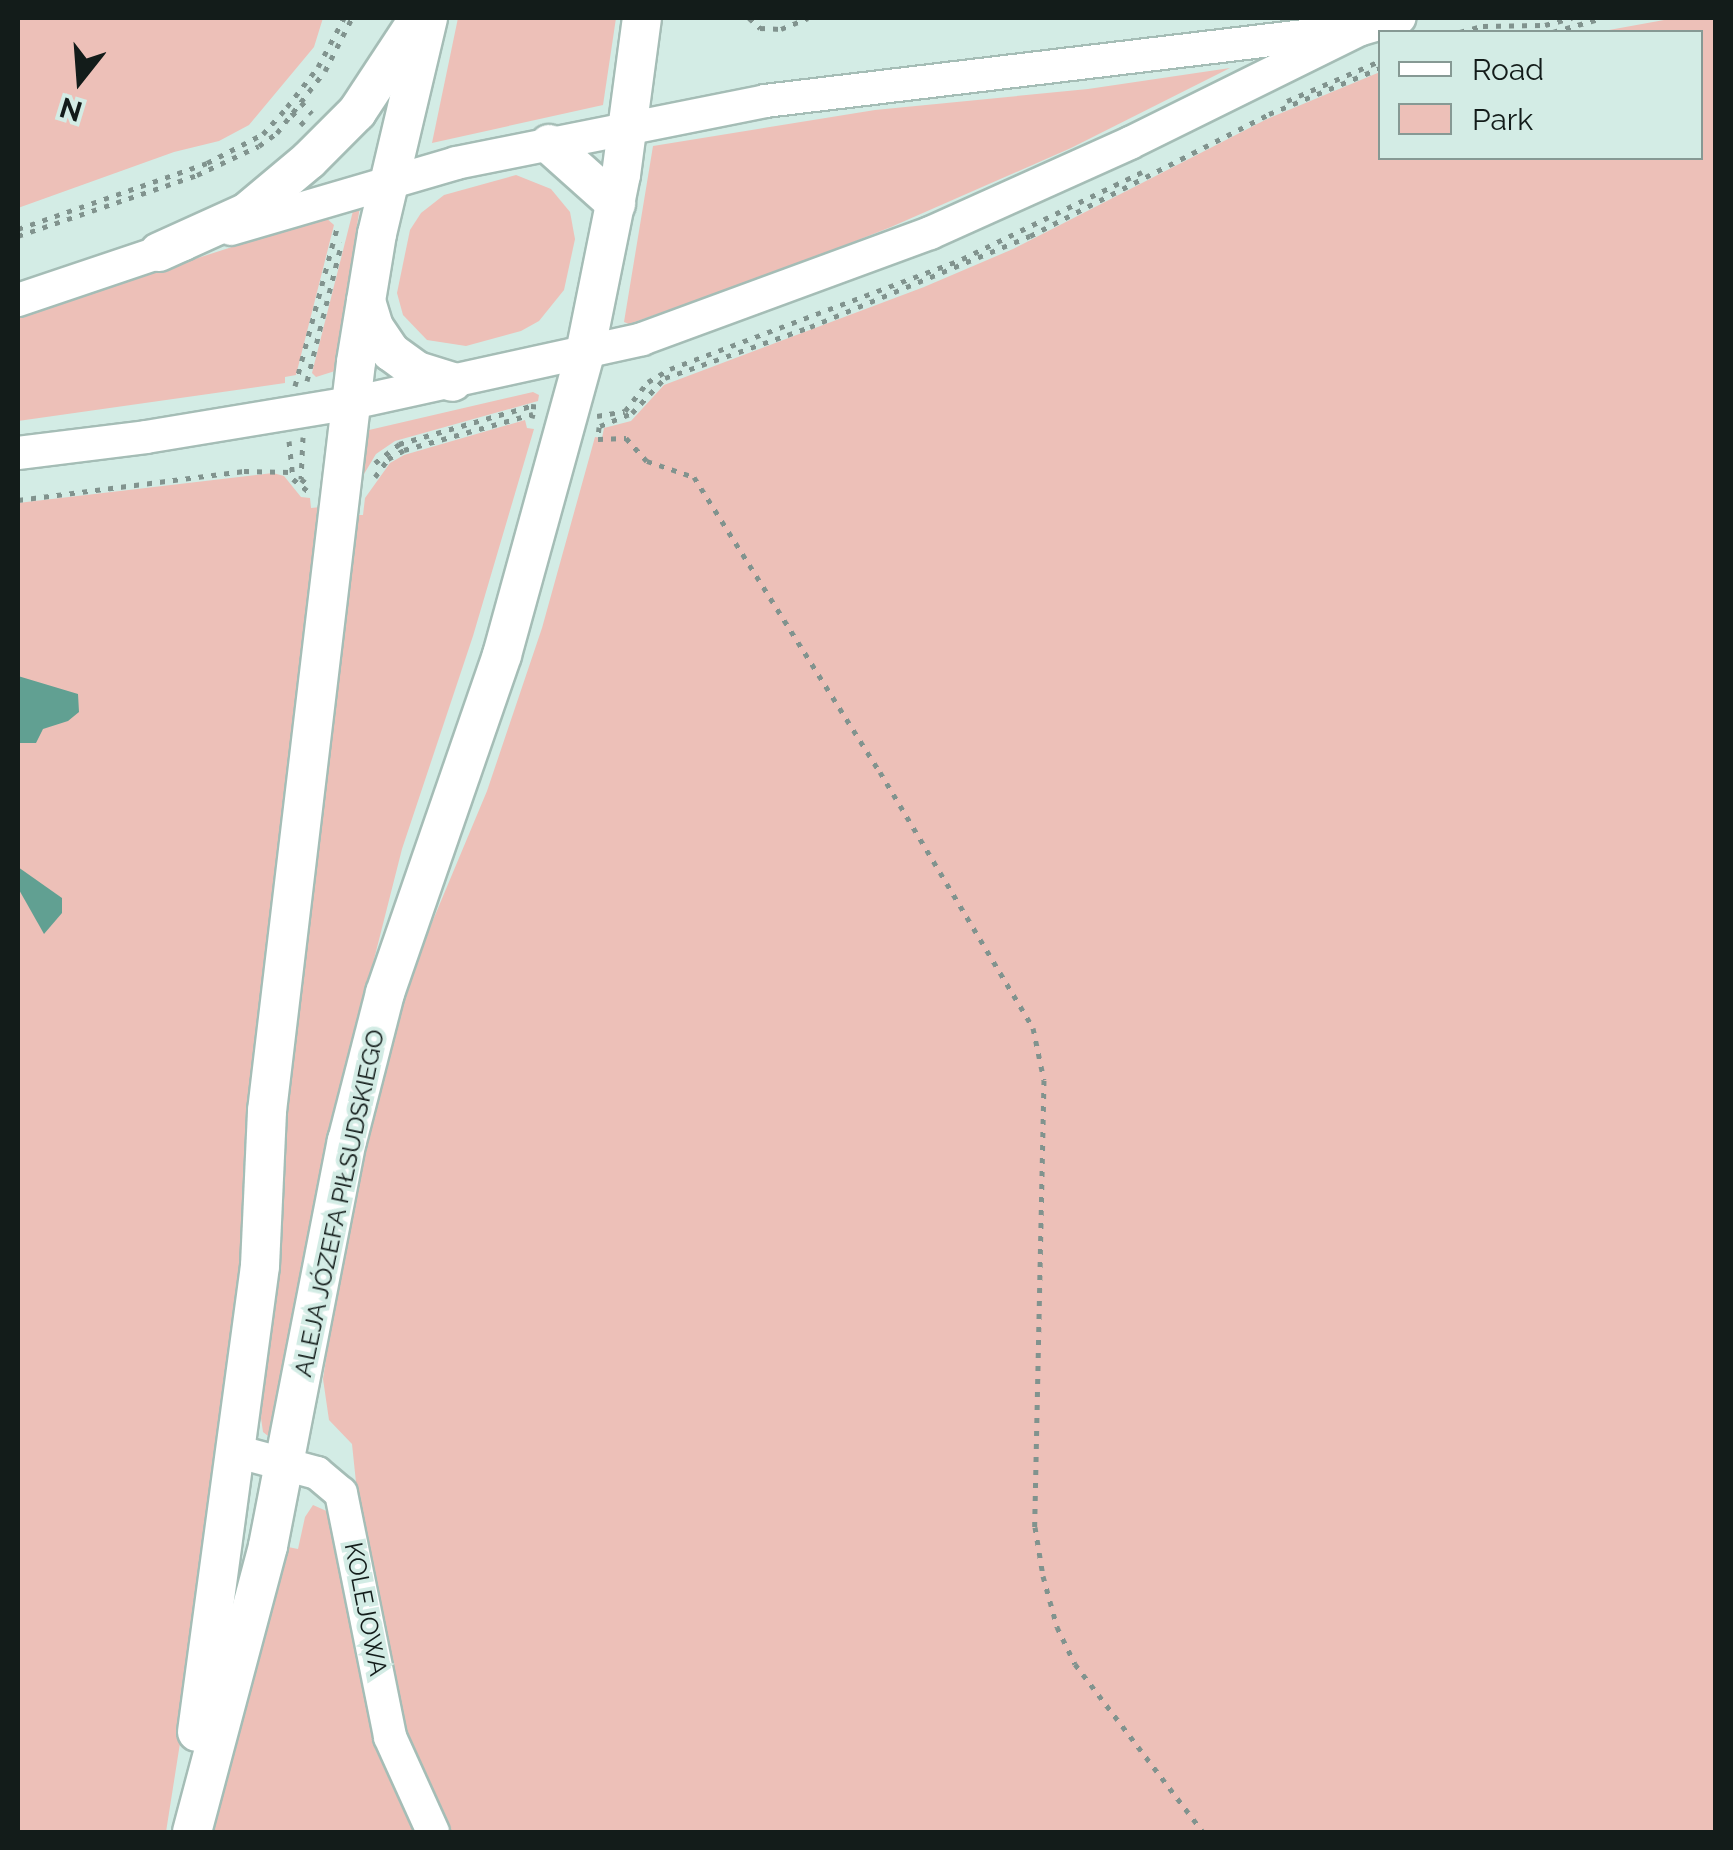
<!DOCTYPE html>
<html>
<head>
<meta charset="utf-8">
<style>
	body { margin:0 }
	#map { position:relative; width:1733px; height:1850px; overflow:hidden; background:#d3ece5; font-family:Raleway,sans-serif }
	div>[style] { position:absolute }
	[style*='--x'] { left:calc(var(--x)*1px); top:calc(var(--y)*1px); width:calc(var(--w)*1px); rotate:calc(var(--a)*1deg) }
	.green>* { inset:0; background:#edc0b8 }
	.water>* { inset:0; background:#61a092 }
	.path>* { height:5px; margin-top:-2.5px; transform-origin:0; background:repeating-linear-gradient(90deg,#81938e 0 5px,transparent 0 13px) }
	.roads { filter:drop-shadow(2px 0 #a5bdb6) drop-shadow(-2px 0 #a5bdb6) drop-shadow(0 2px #a5bdb6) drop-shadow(0 -2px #a5bdb6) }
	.secondary>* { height:32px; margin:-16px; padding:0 16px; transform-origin:16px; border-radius:16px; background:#fff }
	.primary>* { height:38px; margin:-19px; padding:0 19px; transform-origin:19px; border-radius:19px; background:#fff }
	span { translate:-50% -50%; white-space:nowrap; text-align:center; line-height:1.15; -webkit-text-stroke:8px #d3ece5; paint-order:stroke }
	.street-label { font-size:25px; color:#131c1a }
	.frame { position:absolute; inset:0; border:20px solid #131c1a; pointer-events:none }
	.legend { position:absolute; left:1378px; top:30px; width:325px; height:130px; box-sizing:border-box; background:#d3ece5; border:2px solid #869994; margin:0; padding:12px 18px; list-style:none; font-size:30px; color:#131c1a }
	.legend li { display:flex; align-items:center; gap:20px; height:50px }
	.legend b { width:50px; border:2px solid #869994 }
	.north { position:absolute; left:30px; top:30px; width:100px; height:100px; -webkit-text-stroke:8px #d3ece5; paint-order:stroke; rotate:197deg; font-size:28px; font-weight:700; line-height:40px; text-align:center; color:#131c1a }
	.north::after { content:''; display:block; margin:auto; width:35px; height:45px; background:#131c1a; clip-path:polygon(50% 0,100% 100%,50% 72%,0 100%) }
</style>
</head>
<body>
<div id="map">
	<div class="green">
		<div style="clip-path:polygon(18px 18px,323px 18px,314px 47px,249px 125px,219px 141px,174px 152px,18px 208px)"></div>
		<div style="clip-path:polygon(458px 18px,616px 18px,603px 105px,432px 143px)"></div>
		<div style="clip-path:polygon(1675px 18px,1715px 18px,1715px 1832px,446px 1832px,405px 1735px,357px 1492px,352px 1444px,329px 1420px,323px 1379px,349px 1203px,400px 999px,487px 791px,542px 628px,595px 437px,602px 438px,604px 428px,631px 421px,664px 385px,924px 287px,1013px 249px,1267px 119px,1380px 72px,1380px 158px,1700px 158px,1700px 32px,1598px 32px)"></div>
		<div style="clip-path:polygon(1230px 68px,1071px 148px,891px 227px,790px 267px,629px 324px,624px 322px,653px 146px,875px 110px,1088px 89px)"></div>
		<div style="clip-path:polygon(516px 175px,551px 189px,570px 212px,575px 239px,564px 290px,539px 321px,521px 331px,466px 346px,427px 340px,403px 315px,397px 293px,410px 230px,421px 213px,444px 195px)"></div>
		<div style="clip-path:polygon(360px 206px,335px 371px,316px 377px,312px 373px,353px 211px)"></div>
		<div style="clip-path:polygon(325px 217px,334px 225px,296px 375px,285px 377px,285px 383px,18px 421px,18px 316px)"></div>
		<div style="clip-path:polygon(533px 392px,539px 395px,538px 401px,395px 441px,376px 454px,361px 479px,369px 430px)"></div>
		<div style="clip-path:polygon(525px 420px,527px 428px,534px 429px,473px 636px,402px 849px,333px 1121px,272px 1439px,263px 1432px,261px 1418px,279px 1193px,355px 515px,363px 515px,365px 498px,390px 463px,404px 455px)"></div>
		<div style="clip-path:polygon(273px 473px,284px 476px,301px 497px,310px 498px,311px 508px,321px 507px,241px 1310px,204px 1591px,166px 1832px,18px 1832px,18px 503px)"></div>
		<div style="clip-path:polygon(313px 1505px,331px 1513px,378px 1742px,415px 1832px,210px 1832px,283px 1546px,298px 1549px,305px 1517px)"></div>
	</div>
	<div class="water">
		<div style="clip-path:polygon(18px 676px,78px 694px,79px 712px,68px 721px,43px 729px,36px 743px,18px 743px)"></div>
		<div style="clip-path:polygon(18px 867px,62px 898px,62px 913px,44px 934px,18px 888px)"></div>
	</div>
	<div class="path">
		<div style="--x:749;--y:18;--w:15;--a:42"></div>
		<div style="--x:760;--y:28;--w:21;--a:3"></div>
		<div style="--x:781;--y:29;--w:29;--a:-22"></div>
		<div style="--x:1460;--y:32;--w:24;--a:-15"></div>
		<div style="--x:1483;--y:26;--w:62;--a:-0.9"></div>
		<div style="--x:1545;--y:25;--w:28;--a:-15"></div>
		<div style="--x:1510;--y:32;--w:43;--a:0"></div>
		<div style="--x:1553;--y:32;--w:51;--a:-15.9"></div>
		<div style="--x:1287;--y:101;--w:101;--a:-23.3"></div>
		<div style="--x:301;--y:102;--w:16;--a:47"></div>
		<div style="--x:304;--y:125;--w:25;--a:-133"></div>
		<div style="--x:287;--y:107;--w:51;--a:-52.2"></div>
		<div style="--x:318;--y:67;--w:55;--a:-62"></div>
		<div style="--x:18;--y:229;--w:200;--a:-19.2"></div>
		<div style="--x:207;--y:163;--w:63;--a:-27.4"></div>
		<div style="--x:263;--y:134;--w:36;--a:-48"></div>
		<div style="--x:18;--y:236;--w:189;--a:-18.8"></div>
		<div style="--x:197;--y:175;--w:68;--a:-25.1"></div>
		<div style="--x:259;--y:146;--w:22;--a:-36"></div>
		<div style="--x:277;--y:133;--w:78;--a:-52.3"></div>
		<div style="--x:325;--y:71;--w:59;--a:-63"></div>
		<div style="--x:307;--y:381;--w:143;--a:-75.9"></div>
		<div style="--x:295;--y:386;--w:163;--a:-75.1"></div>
		<div style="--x:597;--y:416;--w:28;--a:-10"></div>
		<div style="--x:625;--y:411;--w:37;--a:-52"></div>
		<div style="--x:648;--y:382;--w:26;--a:-31"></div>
		<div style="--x:670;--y:369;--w:312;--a:-20.6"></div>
		<div style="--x:962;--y:259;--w:200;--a:-25.8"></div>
		<div style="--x:600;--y:426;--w:35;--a:-22"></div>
		<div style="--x:632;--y:413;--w:48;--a:-46.7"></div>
		<div style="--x:665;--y:378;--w:154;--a:-19.4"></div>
		<div style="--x:810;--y:327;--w:238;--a:-22.5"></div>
		<div style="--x:1030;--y:236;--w:268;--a:-27"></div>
		<div style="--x:1269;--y:114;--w:120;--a:-22.5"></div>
		<div style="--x:599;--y:427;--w:12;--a:95"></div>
		<div style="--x:598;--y:439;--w:28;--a:-2"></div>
		<div style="--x:626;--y:438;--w:31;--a:48"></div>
		<div style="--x:647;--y:461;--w:50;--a:18.8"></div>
		<div style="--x:694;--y:477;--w:349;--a:57.8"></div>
		<div style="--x:880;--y:772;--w:298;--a:59.1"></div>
		<div style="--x:1033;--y:1028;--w:53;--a:78.1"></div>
		<div style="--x:1044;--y:1080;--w:447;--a:91.2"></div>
		<div style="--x:1035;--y:1527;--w:50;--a:80.7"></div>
		<div style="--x:1043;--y:1576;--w:53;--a:74.6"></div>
		<div style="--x:1057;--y:1627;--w:41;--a:64.1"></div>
		<div style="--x:1075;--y:1664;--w:211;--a:52.7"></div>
		<div style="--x:303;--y:437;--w:42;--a:92.7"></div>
		<div style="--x:301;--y:479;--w:11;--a:38"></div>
		<div style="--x:289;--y:441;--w:38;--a:84"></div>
		<div style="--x:293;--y:479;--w:21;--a:39"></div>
		<div style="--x:375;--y:463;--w:31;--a:-38"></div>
		<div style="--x:399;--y:444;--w:137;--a:-16.1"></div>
		<div style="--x:531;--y:406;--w:11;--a:5"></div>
		<div style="--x:375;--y:477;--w:22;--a:-54"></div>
		<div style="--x:388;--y:459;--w:18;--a:-29"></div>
		<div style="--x:404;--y:450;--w:134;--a:-15.6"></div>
		<div style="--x:533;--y:414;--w:4;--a:104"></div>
		<div style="--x:18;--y:500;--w:228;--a:-7.3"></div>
		<div style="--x:244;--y:471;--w:48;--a:1.2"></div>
	</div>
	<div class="roads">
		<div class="secondary">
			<div style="--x:231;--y:229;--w:234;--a:-16.3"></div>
			<div style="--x:456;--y:163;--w:315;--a:-11.3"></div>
			<div style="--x:765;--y:101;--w:576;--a:-6.88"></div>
			<div style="--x:18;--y:300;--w:175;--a:-18.6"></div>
			<div style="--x:18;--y:453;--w:129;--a:-7.1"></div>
			<div style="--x:146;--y:437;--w:209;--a:-9.4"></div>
			<div style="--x:352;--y:403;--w:297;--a:-12.4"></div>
			<div style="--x:642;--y:339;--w:307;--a:-20.2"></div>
			<div style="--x:930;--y:233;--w:219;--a:-24.2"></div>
			<div style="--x:1130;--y:143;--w:258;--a:-26.3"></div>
			<div style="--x:1361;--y:29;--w:40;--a:-16"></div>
			<div style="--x:235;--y:1451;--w:85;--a:15"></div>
			<div style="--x:317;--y:1473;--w:31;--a:40"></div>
			<div style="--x:341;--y:1493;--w:249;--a:78.6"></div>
			<div style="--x:390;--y:1737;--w:104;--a:65.6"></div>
		</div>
		<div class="primary">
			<div style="--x:549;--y:144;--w:90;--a:41.8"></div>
			<div style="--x:159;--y:252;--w:97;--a:-24.4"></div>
			<div style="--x:247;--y:212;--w:81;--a:-40"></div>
			<div style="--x:309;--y:160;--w:68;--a:-45"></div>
			<div style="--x:357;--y:112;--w:105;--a:-56.6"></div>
			<div style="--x:366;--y:301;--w:27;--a:73"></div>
			<div style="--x:374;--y:327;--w:30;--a:56"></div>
			<div style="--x:391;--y:352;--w:32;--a:36"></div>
			<div style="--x:417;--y:371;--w:37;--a:17"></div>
			<div style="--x:197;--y:1732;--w:470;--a:-82.3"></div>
			<div style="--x:260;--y:1266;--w:155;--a:-87.4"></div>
			<div style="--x:267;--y:1111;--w:754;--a:-83.22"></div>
			<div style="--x:356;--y:362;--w:130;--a:-80.7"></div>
			<div style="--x:377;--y:234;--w:222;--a:-76.7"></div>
			<div style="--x:192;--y:1832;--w:296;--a:-75.1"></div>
			<div style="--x:268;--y:1546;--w:413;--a:-79"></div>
			<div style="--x:347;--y:1141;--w:153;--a:-75.6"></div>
			<div style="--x:385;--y:993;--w:358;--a:-70.9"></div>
			<div style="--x:502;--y:655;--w:313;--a:-74.6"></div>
			<div style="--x:585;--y:353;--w:182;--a:-78.6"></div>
			<div style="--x:621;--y:175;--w:158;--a:-82.4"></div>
		</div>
	</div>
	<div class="street-label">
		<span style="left:339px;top:1203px;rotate:-78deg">ALEJA JÓZEFA PIŁSUDSKIEGO</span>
		<span style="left:366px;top:1609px;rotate:79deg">KOLEJOWA</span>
	</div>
	<div class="frame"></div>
	<ul class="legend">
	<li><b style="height:12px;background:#fff"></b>Road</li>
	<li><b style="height:28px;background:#edc0b8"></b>Park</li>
	</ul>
	<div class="north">N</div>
</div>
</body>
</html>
